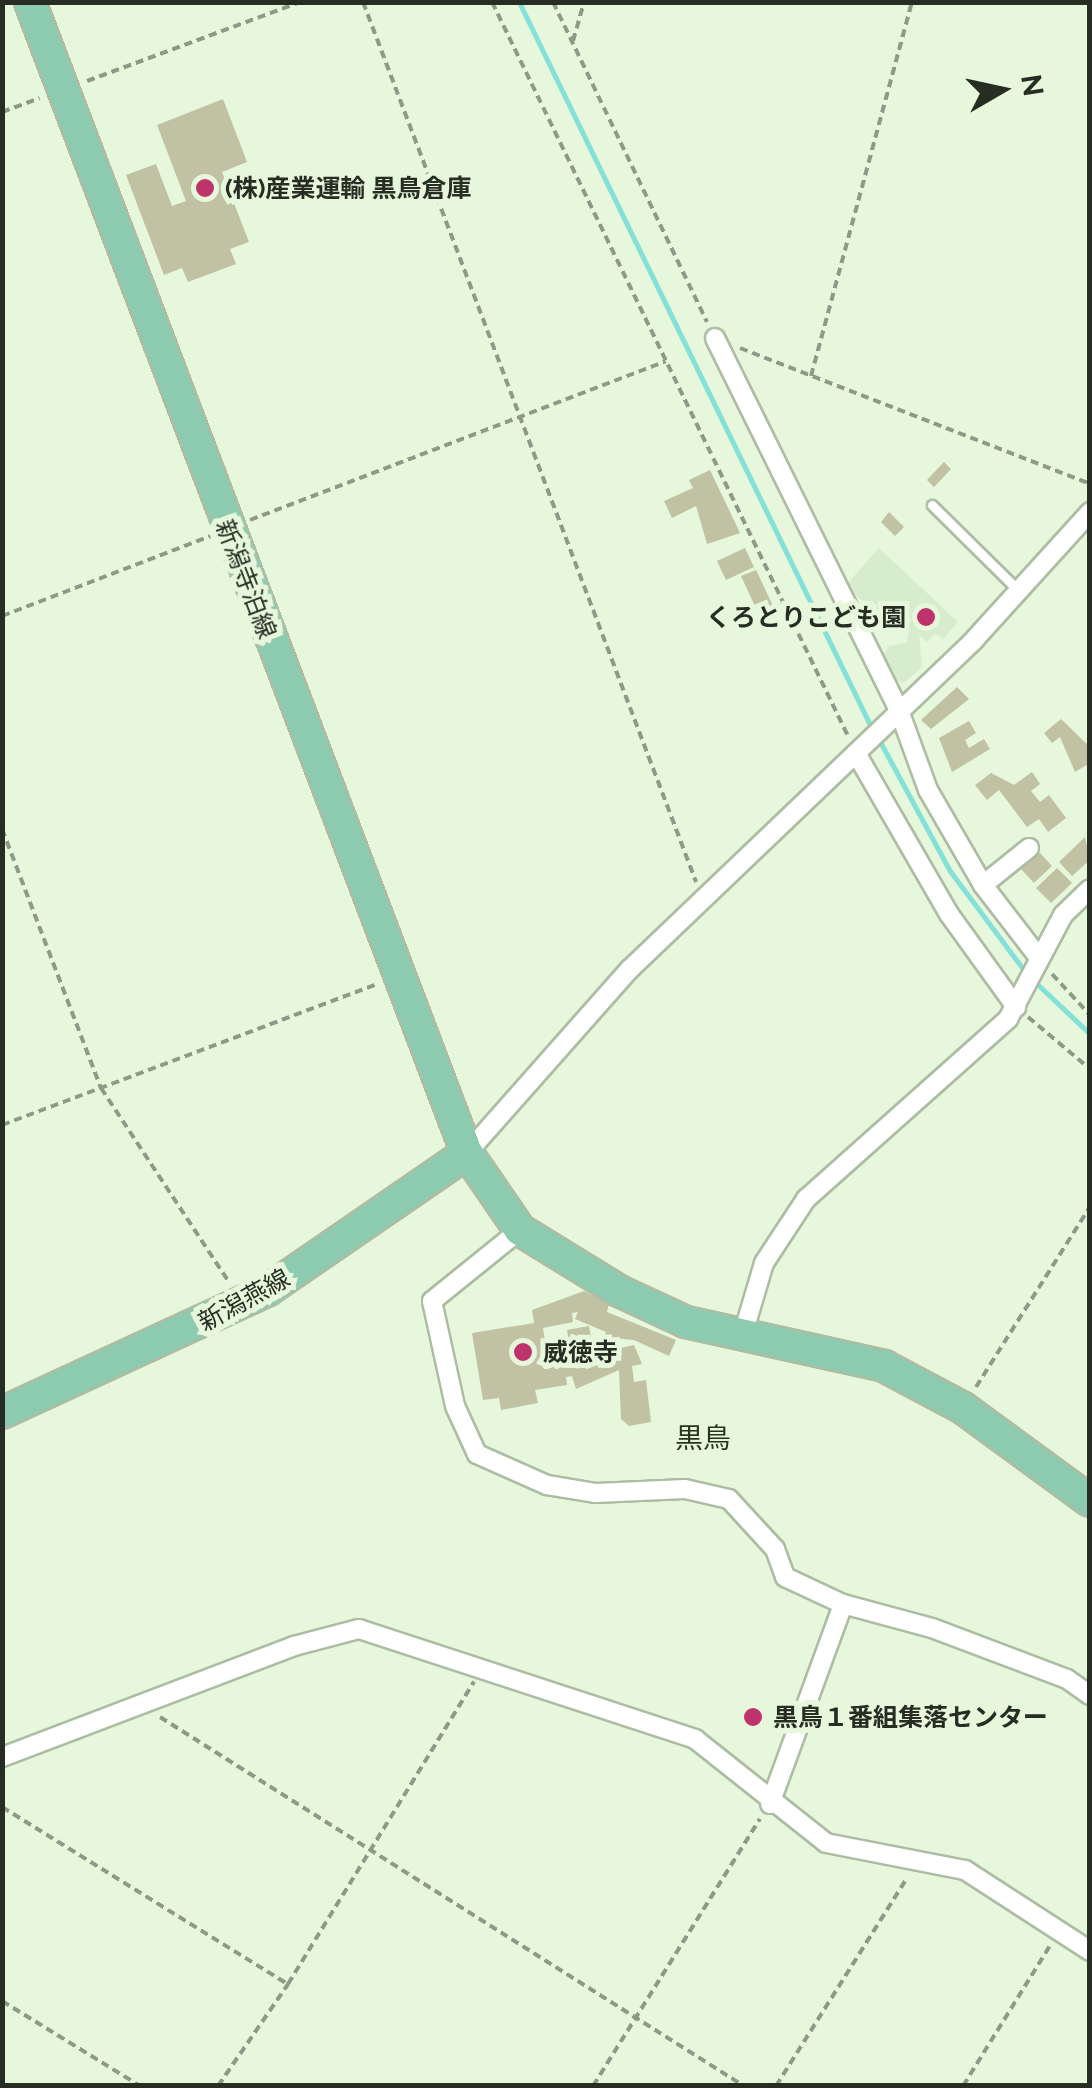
<!DOCTYPE html>
<html>
<head>
<meta charset="utf-8">
<style>
	body { margin:0 }
	#map { position:relative; width:1092px; height:2088px; overflow:hidden; background:#e6f7dc; font-family:Raleway,"Noto Sans JP",sans-serif }
	div>[style] { position:absolute }
	[style*='--x'] { left:calc(var(--x)*1px); top:calc(var(--y)*1px); width:calc(var(--w)*1px); rotate:calc(var(--a)*1deg) }
	.built>* { inset:0; background:#d7eccc }
	.stream>* { height:5px; margin:-2.5px; padding:0 2.5px; transform-origin:2.5px; border-radius:2.5px; background:#83e1d7 }
	.building>* { inset:0; background:#c1c1a3 }
	.path>* { height:4px; margin-top:-2px; transform-origin:0; background:repeating-linear-gradient(90deg,#8e9a87 0 8px,transparent 0 13px) }
	.roads { filter:drop-shadow(2px 0 #acbda3) drop-shadow(-2px 0 #acbda3) drop-shadow(0 2px #acbda3) drop-shadow(0 -2px #acbda3) }
	.service>* { height:9px; margin:-4.5px; padding:0 4.5px; transform-origin:4.5px; border-radius:4.5px; background:#fff }
	.minor>* { height:18px; margin:-9px; padding:0 9px; transform-origin:9px; border-radius:9px; background:#fff }
	.primary>* { height:30px; margin:-15px; padding:0 15px; transform-origin:15px; border-radius:15px; background:#8ccbaf }
	.dots>* { width:28px; height:28px; translate:-50% -50%; box-sizing:border-box; border:5px solid #e6f7dc; border-radius:50% }
	span { translate:-50% -50%; white-space:nowrap; text-align:center; line-height:1.15; -webkit-text-stroke:10px #e6f7dc; paint-order:stroke }
	.poi-label { font-size:25px; color:#272d23; font-weight:700 }
	.left { translate:0 -50%; text-align:left }
	.right { translate:-100% -50%; text-align:right }
	.street-label { font-size:25px; color:#272d23 }
	.neighbourhood-label { font-size:28px; color:#283520 }
	.frame { position:absolute; inset:0; border:5px solid #272d23; pointer-events:none }
	.north { position:absolute; left:952px; top:40px; width:100px; height:100px; -webkit-text-stroke:8px #e6f7dc; paint-order:stroke; rotate:81deg; font-size:28px; font-weight:700; line-height:40px; text-align:center; color:#272d23 }
	.north::after { content:''; display:block; margin:auto; width:35px; height:45px; background:#272d23; clip-path:polygon(50% 0,100% 100%,50% 72%,0 100%) }
</style>
</head>
<body>
<div id="map">
	<div class="built">
		<div style="clip-path:polygon(879px 548px,958px 622px,943px 639px,935px 633px,927px 642px,919px 635px,922px 667px,904px 683px,887px 677px,882px 657px,889px 646px,907px 643px,909px 627px,893px 613px,883px 623px,846px 585px)"></div>
	</div>
	<div class="stream">
		<div style="--x:519;--y:2;--w:808;--a:64.1"></div>
		<div style="--x:878;--y:738;--w:151;--a:61.6"></div>
		<div style="--x:950;--y:871;--w:127;--a:53.3"></div>
		<div style="--x:1034;--y:981;--w:77;--a:43.4"></div>
	</div>
	<div class="building">
		<div style="clip-path:polygon(223px 99px,247px 162px,222px 172px,249px 242px,230px 249px,236px 264px,188px 282px,182px 268px,164px 275px,126px 175px,156px 164px,172px 206px,186px 201px,157px 125px)"></div>
		<div style="clip-path:polygon(944px 462px,951px 469px,934px 487px,927px 480px)"></div>
		<div style="clip-path:polygon(710px 470px,740px 533px,707px 544px,696px 506px,672px 518px,664px 501px,693px 488px,689px 480px)"></div>
		<div style="clip-path:polygon(889px 512px,904px 527px,895px 536px,881px 522px)"></div>
		<div style="clip-path:polygon(745px 548px,754px 567px,726px 580px,717px 561px)"></div>
		<div style="clip-path:polygon(756px 570px,775px 610px,760px 617px,741px 576px)"></div>
		<div style="clip-path:polygon(957px 687px,969px 699px,931px 729px,921px 720px)"></div>
		<div style="clip-path:polygon(1061px 719px,1090px 747px,1090px 763px,1075px 772px,1060px 737px,1052px 743px,1044px 733px)"></div>
		<div style="clip-path:polygon(969px 721px,976px 733px,965px 740px,969px 748px,984px 739px,990px 749px,952px 772px,939px 738px)"></div>
		<div style="clip-path:polygon(1032px 772px,1040px 784px,1031px 791px,1040px 802px,1049px 795px,1066px 818px,1048px 832px,1039px 819px,1027px 827px,999px 790px,987px 800px,975px 785px,991px 773px,1014px 785px)"></div>
		<div style="clip-path:polygon(1085px 837px,1090px 860px,1072px 876px,1059px 862px)"></div>
		<div style="clip-path:polygon(1040px 853px,1052px 866px,1034px 883px,1021px 869px)"></div>
		<div style="clip-path:polygon(1057px 868px,1072px 883px,1051px 903px,1036px 888px)"></div>
		<div style="clip-path:polygon(584px 1291px,609px 1304px,607px 1312px,676px 1340px,669px 1356px,634px 1340px,604px 1337px,606px 1332px,575px 1319px,578px 1312px,572px 1313px,573px 1322px,543px 1328px,549px 1365px,573px 1368px,567px 1330px,589px 1326px,594px 1354px,634px 1345px,642px 1364px,632px 1366px,634px 1382px,646px 1380px,651px 1422px,629px 1426px,621px 1419px,619px 1370px,576px 1389px,572px 1376px,566px 1377px,567px 1385px,535px 1390px,538px 1403px,501px 1410px,499px 1398px,483px 1400px,472px 1333px,534px 1323px,532px 1310px)"></div>
	</div>
	<div class="path">
		<div style="--x:363;--y:2;--w:941;--a:69.27"></div>
		<div style="--x:492;--y:2;--w:816;--a:64.13"></div>
		<div style="--x:553;--y:2;--w:355;--a:64.3"></div>
		<div style="--x:573;--y:41;--w:41;--a:-74.2"></div>
		<div style="--x:87;--y:81;--w:227;--a:-20.3"></div>
		<div style="--x:2;--y:112;--w:40;--a:-20.2"></div>
		<div style="--x:740;--y:348;--w:375;--a:21.2"></div>
		<div style="--x:811;--y:376;--w:387;--a:-74.9"></div>
		<div style="--x:250;--y:520;--w:445;--a:-20.9"></div>
		<div style="--x:2;--y:616;--w:223;--a:-21"></div>
		<div style="--x:2;--y:829;--w:277;--a:69.1"></div>
		<div style="--x:101;--y:1088;--w:232;--a:56.6"></div>
		<div style="--x:1052;--y:974;--w:56;--a:47.2"></div>
		<div style="--x:1028;--y:1017;--w:81;--a:40"></div>
		<div style="--x:2;--y:1125;--w:402;--a:-20.6"></div>
		<div style="--x:976;--y:1387;--w:213;--a:-57.7"></div>
		<div style="--x:160;--y:1717;--w:691;--a:32.29"></div>
		<div style="--x:2;--y:1807;--w:336;--a:31.8"></div>
		<div style="--x:2;--y:2001;--w:162;--a:31.6"></div>
		<div style="--x:218;--y:2086;--w:124;--a:-55.5"></div>
		<div style="--x:288;--y:1984;--w:355;--a:-58.4"></div>
		<div style="--x:593;--y:2086;--w:315;--a:-58"></div>
		<div style="--x:776;--y:2086;--w:246;--a:-57.8"></div>
		<div style="--x:963;--y:2086;--w:167;--a:-58.2"></div>
	</div>
	<div class="roads">
		<div class="service">
			<div style="--x:932;--y:505;--w:122;--a:44.7"></div>
		</div>
		<div class="minor">
			<div style="--x:715;--y:338;--w:418;--a:63.7"></div>
			<div style="--x:900;--y:713;--w:82;--a:70"></div>
			<div style="--x:928;--y:790;--w:110;--a:59.9"></div>
			<div style="--x:856;--y:753;--w:186;--a:60"></div>
			<div style="--x:949;--y:914;--w:115;--a:54.2"></div>
			<div style="--x:1029;--y:848;--w:59;--a:141.2"></div>
			<div style="--x:983;--y:885;--w:88;--a:52.4"></div>
			<div style="--x:467;--y:1153;--w:246;--a:-48.5"></div>
			<div style="--x:630;--y:969;--w:476;--a:-43.7"></div>
			<div style="--x:974;--y:640;--w:173;--a:-47.8"></div>
			<div style="--x:520;--y:1230;--w:113;--a:141.1"></div>
			<div style="--x:432;--y:1301;--w:107;--a:77.6"></div>
			<div style="--x:455;--y:1406;--w:53;--a:65.4"></div>
			<div style="--x:477;--y:1454;--w:77;--a:23.9"></div>
			<div style="--x:547;--y:1485;--w:50;--a:9.3"></div>
			<div style="--x:596;--y:1493;--w:89;--a:-2.6"></div>
			<div style="--x:685;--y:1489;--w:45;--a:12.8"></div>
			<div style="--x:729;--y:1499;--w:68;--a:47.4"></div>
			<div style="--x:775;--y:1549;--w:30;--a:70"></div>
			<div style="--x:785;--y:1577;--w:64;--a:25"></div>
			<div style="--x:843;--y:1604;--w:92;--a:15.1"></div>
			<div style="--x:932;--y:1628;--w:144;--a:20.7"></div>
			<div style="--x:1067;--y:1679;--w:28;--a:35"></div>
			<div style="--x:743;--y:1334;--w:74;--a:-73.5"></div>
			<div style="--x:764;--y:1263;--w:77;--a:-56.7"></div>
			<div style="--x:806;--y:1199;--w:271;--a:-41.7"></div>
			<div style="--x:1008;--y:1019;--w:118;--a:-62.1"></div>
			<div style="--x:1063;--y:915;--w:37;--a:-44"></div>
			<div style="--x:2;--y:1757;--w:312;--a:-20.8"></div>
			<div style="--x:294;--y:1646;--w:67;--a:-14.7"></div>
			<div style="--x:359;--y:1629;--w:354;--a:18.1"></div>
			<div style="--x:695;--y:1739;--w:167;--a:38.4"></div>
			<div style="--x:826;--y:1843;--w:142;--a:11"></div>
			<div style="--x:965;--y:1870;--w:149;--a:32.9"></div>
			<div style="--x:770;--y:1804;--w:213;--a:-69.9"></div>
		</div>
		<div class="primary">
			<div style="--x:30;--y:2;--w:1231;--a:69.21"></div>
			<div style="--x:467;--y:1153;--w:93;--a:55.5"></div>
			<div style="--x:520;--y:1230;--w:116;--a:31.6"></div>
			<div style="--x:619;--y:1291;--w:74;--a:24.8"></div>
			<div style="--x:686;--y:1322;--w:203;--a:12.5"></div>
			<div style="--x:884;--y:1366;--w:89;--a:28"></div>
			<div style="--x:963;--y:1408;--w:157;--a:36.2"></div>
			<div style="--x:2;--y:1413;--w:293;--a:-24.8"></div>
			<div style="--x:268;--y:1290;--w:242;--a:-34.5"></div>
		</div>
	</div>
	<div class="dots">
		<div style="left:205px;top:188px;background:#be336b"></div>
		<div style="left:926px;top:617px;background:#be336b"></div>
		<div style="left:523px;top:1352px;background:#be336b"></div>
		<div style="left:753px;top:1717px;background:#be336b"></div>
	</div>
	<div class="poi-label">
		<span class="left" style="left:225px;top:188px">(株)産業運輸 黒鳥倉庫</span>
		<span class="right" style="left:906px;top:617px">くろとりこども園</span>
		<span class="left" style="left:543px;top:1352px">威徳寺</span>
		<span class="left" style="left:773px;top:1717px">黒鳥１番組集落センター</span>
	</div>
	<div class="street-label">
		<span style="left:246px;top:579px;rotate:69deg">新潟寺泊線</span>
		<span style="left:244px;top:1300px;rotate:-29deg">新潟燕線</span>
	</div>
	<div class="neighbourhood-label">
		<span style="left:703px;top:1439px">黒鳥</span>
	</div>
	<div class="frame"></div>
	<div class="north">N</div>
</div>
</body>
</html>
